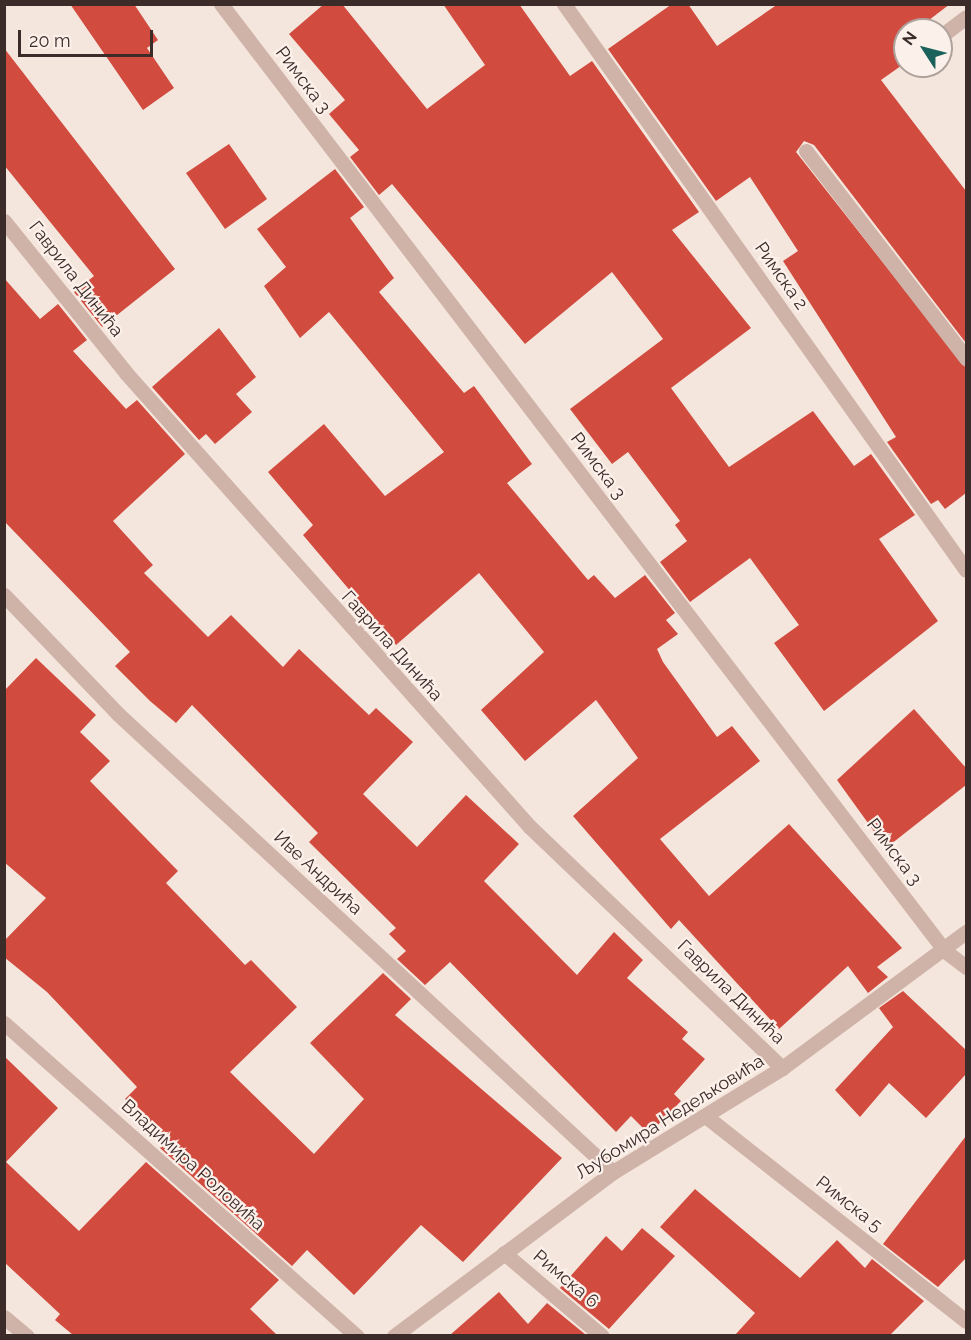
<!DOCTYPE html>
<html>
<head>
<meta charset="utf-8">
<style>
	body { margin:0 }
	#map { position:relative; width:971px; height:1340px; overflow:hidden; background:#f5e6dd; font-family:Raleway,sans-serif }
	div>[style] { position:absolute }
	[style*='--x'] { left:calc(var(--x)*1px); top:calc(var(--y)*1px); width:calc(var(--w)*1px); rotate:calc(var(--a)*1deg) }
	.building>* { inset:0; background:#d14b3f }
	.lane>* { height:15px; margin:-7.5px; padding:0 7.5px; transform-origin:7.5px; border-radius:7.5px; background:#cfb3a8 }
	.street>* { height:15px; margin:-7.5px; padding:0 7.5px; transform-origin:7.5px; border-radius:7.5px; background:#cfb3a8 }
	span { translate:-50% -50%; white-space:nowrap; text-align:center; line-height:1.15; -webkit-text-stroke:4.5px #fcf1ea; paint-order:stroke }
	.street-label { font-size:18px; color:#3b2b29 }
	.frame { position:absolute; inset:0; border:6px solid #3b2b29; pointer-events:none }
	.north { position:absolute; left:893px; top:18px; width:60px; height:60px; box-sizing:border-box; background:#fcf1ea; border:2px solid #afa29d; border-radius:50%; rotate:306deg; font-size:16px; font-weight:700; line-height:24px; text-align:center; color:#3b2b29 }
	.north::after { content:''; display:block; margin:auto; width:21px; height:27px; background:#19615a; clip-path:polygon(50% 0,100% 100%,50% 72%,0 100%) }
	.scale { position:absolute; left:18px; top:30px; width:135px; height:27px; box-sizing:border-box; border:3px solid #3b2b29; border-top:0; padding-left:8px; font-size:18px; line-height:21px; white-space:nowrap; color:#3b2b29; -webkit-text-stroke:4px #fcf1ea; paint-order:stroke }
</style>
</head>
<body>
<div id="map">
	<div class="building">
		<div style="clip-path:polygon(70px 4px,134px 4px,158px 40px,147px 48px,174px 88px,143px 110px)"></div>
		<div style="clip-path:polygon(324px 4px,342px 4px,427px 109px,485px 65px,443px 4px,519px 4px,570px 76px,592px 61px,699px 212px,672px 230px,751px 328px,671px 388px,729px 467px,813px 411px,854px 466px,871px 454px,915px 515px,879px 539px,938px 621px,824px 711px,774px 643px,799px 625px,750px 558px,690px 602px,660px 562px,687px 541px,675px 525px,680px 521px,628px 452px,612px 464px,570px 409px,663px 339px,612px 272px,525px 344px,392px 184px,379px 195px,350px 157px,359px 150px,329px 114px,345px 100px,289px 34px)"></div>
		<div style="clip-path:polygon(672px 4px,688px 4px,717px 46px,778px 4px,950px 4px,916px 30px,905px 30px,905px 63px,881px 80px,966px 191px,966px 343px,814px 145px,804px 141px,796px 152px,966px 368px,966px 493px,945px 509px,938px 500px,931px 504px,887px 442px,896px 437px,783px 261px,798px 251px,750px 177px,716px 201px,608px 49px)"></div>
		<div style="clip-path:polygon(4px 48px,175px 269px,102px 327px,74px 292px,94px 276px,4px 165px)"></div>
		<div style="clip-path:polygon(229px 144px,267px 199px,225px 229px,186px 173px)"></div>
		<div style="clip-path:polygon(335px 169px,364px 207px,350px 218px,394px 278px,379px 292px,464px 393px,474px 386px,532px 464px,507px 483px,588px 580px,594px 575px,615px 598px,645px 575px,675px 613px,666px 620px,678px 634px,657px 649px,663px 662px,717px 737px,732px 726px,760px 761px,660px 839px,709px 896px,789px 824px,902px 948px,877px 967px,888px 977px,868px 993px,848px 966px,779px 1029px,679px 920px,671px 929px,573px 816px,638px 758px,596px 700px,525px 761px,481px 710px,544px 652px,479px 573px,396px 645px,303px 535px,313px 525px,268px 472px,324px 424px,385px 496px,444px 452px,329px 312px,300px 338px,264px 286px,286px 267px,257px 229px)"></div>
		<div style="clip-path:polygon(4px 278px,40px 319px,58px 304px,87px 340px,73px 351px,126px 409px,137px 400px,185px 454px,113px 521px,153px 565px,144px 573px,208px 637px,231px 615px,283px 667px,299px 649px,369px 715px,376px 708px,413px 742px,363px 794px,417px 847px,466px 795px,519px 844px,484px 881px,577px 975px,614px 932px,643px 960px,627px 978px,688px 1032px,682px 1039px,705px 1059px,674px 1094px,681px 1101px,649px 1134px,631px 1116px,616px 1132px,450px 962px,425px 985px,397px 959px,406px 951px,389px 934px,396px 928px,309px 842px,318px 833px,192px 705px,176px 723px,150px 701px,115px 666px,130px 652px,4px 521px)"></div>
		<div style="clip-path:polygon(219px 328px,256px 377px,236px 394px,252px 412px,215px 444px,206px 434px,199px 440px,152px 387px)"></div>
		<div style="clip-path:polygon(36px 658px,96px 715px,80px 732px,110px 761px,90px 781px,178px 871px,166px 883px,245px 965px,251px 960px,297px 1007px,230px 1072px,314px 1154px,364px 1099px,310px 1043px,383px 973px,411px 999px,395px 1015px,562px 1158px,463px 1262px,421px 1225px,354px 1295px,307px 1250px,292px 1266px,160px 1148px,167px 1141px,125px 1099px,137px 1087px,47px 992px,4px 957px,4px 941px,46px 898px,4px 862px,4px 691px)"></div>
		<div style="clip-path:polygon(914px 709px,966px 768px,966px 785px,886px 848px,837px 780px)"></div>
		<div style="clip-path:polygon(903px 991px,966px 1050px,966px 1074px,926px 1118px,889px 1083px,860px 1117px,835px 1090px,893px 1027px,879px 1008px)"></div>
		<div style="clip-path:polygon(4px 1056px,58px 1108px,6px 1162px,79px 1231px,146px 1162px,279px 1280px,250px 1309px,277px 1335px,73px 1335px,55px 1320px,60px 1314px,4px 1262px)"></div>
		<div style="clip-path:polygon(966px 1136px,966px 1258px,938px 1287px,883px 1244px)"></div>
		<div style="clip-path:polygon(695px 1189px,800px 1278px,837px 1240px,865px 1268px,872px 1259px,924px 1301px,890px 1335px,735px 1335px,755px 1313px,660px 1227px)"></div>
		<div style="clip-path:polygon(642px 1228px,675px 1256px,609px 1329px,560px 1288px,606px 1236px,622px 1251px)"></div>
		<div style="clip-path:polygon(499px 1292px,528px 1324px,547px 1303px,586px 1335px,450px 1335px)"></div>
	</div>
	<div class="lane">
		<div style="--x:806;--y:151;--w:262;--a:52.3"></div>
	</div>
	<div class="street">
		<div style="--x:221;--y:4;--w:1192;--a:52.6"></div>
		<div style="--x:945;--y:951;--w:26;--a:37"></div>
		<div style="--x:564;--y:4;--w:694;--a:54.62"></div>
		<div style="--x:941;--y:36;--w:31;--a:-37"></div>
		<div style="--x:4;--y:221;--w:195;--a:51.2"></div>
		<div style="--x:126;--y:373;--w:608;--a:48.34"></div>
		<div style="--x:530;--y:827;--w:349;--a:43.7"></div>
		<div style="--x:4;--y:595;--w:165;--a:46.2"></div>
		<div style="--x:118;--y:714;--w:674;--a:42.78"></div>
		<div style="--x:4;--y:1023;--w:472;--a:41.6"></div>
		<div style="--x:708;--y:1118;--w:328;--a:38.2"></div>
		<div style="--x:504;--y:1253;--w:128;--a:40.3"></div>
		<div style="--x:4;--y:1317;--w:30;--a:40"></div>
		<div style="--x:394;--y:1336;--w:274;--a:-36.8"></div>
		<div style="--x:613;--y:1172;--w:198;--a:-31.6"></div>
		<div style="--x:782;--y:1068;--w:229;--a:-36.5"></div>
	</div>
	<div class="street-label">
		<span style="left:303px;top:80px;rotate:53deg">Римска 3</span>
		<span style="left:781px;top:276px;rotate:55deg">Римска 2</span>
		<span style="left:76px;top:279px;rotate:52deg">Гаврила Динића</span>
		<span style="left:598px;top:466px;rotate:53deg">Римска 3</span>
		<span style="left:392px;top:646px;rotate:48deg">Гаврила Динића</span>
		<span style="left:894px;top:852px;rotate:53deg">Римска 3</span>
		<span style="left:318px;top:873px;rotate:43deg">Иве Андрића</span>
		<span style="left:731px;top:992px;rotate:44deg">Гаврила Динића</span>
		<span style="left:670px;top:1117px;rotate:-32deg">Љубомира Недељковића</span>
		<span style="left:193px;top:1165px;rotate:42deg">Владимира Роловића</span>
		<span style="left:849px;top:1204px;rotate:38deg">Римска 5</span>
		<span style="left:566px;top:1279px;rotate:40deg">Римска 6</span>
	</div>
	<div class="frame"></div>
	<div class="north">N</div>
	<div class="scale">20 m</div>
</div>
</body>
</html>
